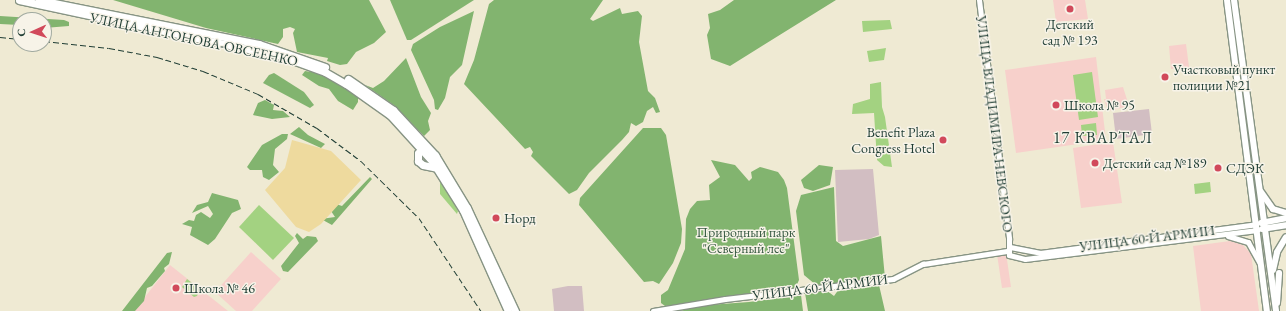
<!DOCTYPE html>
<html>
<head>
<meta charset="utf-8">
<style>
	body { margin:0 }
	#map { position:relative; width:1286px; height:311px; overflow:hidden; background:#efead3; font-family:"EB Garamond",serif }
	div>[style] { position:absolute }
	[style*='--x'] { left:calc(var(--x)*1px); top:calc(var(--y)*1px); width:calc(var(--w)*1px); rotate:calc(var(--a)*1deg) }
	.built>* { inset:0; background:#f7d0cb }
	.industrial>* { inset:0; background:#d2bec2 }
	.green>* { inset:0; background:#a3d281 }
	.forest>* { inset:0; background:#82b46f }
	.sand>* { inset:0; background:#eeda9e }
	.roads { filter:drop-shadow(1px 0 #879484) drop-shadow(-1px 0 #879484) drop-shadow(0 1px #879484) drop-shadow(0 -1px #879484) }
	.minor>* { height:5px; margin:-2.5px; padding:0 2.5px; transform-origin:2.5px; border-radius:2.5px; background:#fff }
	.major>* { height:6px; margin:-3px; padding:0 3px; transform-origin:3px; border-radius:3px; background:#fff }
	.highway>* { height:7px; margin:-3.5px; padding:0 3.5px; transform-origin:3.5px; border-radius:3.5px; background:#fff }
	.rail>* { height:1px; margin-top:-0.5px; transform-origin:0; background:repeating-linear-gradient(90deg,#1f3d34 0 6px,transparent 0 9px) }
	.dots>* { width:11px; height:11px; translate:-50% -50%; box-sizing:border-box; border:2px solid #f7f3e8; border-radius:50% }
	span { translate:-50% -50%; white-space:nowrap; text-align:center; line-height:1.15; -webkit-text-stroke:3px #f7f3e8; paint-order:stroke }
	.poi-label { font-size:14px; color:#1f3d34 }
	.left { translate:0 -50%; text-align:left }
	.right { translate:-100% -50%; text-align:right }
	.street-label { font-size:14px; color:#1f3d34 }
	.park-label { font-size:14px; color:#395b43 }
	.quarter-label { font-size:16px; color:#1f3d34; letter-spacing:1px }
	.north { position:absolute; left:12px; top:12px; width:40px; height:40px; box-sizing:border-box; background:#f7f3e8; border:1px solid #a1aaa0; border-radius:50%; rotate:267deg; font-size:11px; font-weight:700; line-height:16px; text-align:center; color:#1f3d34 }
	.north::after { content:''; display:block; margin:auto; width:14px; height:18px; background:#d1495b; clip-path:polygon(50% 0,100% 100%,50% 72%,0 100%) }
</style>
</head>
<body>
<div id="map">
	<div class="built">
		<div style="clip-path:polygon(1053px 0,1085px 0,1088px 19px,1056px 22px)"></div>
		<div style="clip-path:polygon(1186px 44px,1189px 67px,1171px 69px,1169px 46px)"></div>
		<div style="clip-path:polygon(1096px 57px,1106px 140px,1016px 153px,1005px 70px)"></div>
		<div style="clip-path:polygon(1123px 87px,1129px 106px,1108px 111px,1104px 99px,1106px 99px,1105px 90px)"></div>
		<div style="clip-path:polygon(1113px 142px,1122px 203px,1081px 208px,1073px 148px)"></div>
		<div style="clip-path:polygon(1230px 241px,1243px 245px,1251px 254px,1259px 311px,1201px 311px,1193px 246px)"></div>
		<div style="clip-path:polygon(251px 252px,281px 279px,252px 311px,236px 311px,215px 292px)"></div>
		<div style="clip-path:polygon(1006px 253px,1011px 287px,1002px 288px,997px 254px)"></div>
		<div style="clip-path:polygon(170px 265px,228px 311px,134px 311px)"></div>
	</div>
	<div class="industrial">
		<div style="clip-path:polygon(1149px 109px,1152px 134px,1116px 139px,1113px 113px)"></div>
		<div style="clip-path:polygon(873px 169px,879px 235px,869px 239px,838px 242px,835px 170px)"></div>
		<div style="clip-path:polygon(568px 286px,582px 286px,584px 311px,554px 311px,552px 289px)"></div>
	</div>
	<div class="green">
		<div style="clip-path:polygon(1230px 0,1233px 0,1259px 200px,1255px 201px)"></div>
		<div style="clip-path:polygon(890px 20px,892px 29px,863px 32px,862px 21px)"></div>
		<div style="clip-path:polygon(886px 48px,884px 60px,869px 62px,867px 51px)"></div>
		<div style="clip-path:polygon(1092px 72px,1098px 117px,1079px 120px,1073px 75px)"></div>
		<div style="clip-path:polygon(881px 82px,882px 107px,885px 117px,892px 167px,884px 166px,877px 160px,874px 113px,852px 114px,853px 104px,870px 99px,870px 84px)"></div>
		<div style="clip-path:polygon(1096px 123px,1097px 135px,1082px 136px,1081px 125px)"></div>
		<div style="clip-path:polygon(440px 179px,458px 211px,457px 214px,440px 194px)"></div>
		<div style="clip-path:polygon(1210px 182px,1211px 192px,1195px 194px,1194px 184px)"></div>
		<div style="clip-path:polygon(259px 205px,294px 238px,273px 260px,239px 227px)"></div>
		<div style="clip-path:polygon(187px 279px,200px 289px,197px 296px,194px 297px,182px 287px)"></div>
	</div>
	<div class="forest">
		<div style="clip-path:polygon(113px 0,369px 0,386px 32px,374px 43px,356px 52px,347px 64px,340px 65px,327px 61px,328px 58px,297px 52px,293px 33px,295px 29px,290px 27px,283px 29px,283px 37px,278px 44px,206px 28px)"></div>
		<div style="clip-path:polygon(390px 0,474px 0,411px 40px,407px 40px)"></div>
		<div style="clip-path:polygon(494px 0,603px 0,590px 19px,593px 21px,620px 8px,622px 14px,638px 11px,642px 16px,639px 42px,648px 91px,655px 98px,660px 112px,656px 113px,653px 107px,647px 111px,643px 122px,636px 126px,631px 123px,629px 132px,622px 140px,589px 173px,577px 190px,569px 194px,531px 156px,533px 152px,530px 147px,525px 149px,464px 84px,474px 60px,489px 4px)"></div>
		<div style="clip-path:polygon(734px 0,836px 0,730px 66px,711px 59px,707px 35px,710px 28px,708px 14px,720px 10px)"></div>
		<div style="clip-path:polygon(474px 11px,462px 65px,450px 77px,445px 98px,438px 110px,435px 109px,434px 100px,411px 50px,413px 44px,440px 27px)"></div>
		<div style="clip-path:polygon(0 16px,64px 20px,69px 22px,69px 26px,44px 28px,44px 20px,20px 20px,20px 25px,0 24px)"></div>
		<div style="clip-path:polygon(406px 58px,421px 97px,431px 113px,428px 121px,430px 130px,424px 136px,395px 106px,365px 85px,373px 88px,384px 81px)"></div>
		<div style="clip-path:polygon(305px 71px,318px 73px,358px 95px,358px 102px,353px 110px,338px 101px,329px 89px,319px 86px,302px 75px)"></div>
		<div style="clip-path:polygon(274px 73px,304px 92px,314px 105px,310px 108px,263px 83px,269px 75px)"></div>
		<div style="clip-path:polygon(265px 100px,274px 105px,273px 110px,283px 111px,290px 117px,272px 119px,253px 115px,258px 103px)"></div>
		<div style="clip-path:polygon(299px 127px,308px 135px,325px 144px,321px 148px,290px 134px)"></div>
		<div style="clip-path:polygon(643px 128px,661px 128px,666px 135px,682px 229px,681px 243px,673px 263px,659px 284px,653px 281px,644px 282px,579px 205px,580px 198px)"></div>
		<div style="clip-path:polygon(282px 134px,288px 134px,287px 139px,275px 149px,273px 165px,279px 172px,269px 180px,263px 177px,262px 170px,250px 170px,247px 167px,262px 145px)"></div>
		<div style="clip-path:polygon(711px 160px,735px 165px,749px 181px,752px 178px,751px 172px,760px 167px,778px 172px,784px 180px,787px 188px,799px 280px,795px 289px,665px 306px,661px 303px,661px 295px,668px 290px,685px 249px,686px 219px,690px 209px,697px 201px,710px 200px,709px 185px,720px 177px)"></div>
		<div style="clip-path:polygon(819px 165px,833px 167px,830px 185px,813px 191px,804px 188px,801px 180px)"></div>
		<div style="clip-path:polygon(370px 177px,372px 179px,332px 225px,321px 219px,335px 217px,331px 211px,336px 204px,342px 206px)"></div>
		<div style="clip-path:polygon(834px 187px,836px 241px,843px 246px,881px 236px,885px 278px,816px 285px,804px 275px,796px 211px,801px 195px)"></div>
		<div style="clip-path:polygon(212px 193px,238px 200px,241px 209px,232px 213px,215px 239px,208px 245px,190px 235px,192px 227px,182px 224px,189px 220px,194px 221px,196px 215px,201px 212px,210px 218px,213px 214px,208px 206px,192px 213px,197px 205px,208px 202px)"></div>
		<div style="clip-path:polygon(297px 233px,303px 239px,307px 236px,316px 237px,318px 241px,288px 272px,283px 271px,281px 266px,299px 243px,295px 236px)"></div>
		<div style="clip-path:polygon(172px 252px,169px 264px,164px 268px,165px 271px,152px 286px,147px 288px,144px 301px,135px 311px,122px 311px,167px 253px)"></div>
		<div style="clip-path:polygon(871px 284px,879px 285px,885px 311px,808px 311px,805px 293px,826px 290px,834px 296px,839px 289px)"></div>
		<div style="clip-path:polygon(801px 295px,803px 311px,681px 311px,695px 306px,749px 302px)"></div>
	</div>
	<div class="sand">
		<div style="clip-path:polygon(292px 140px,331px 151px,361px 180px,321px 224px,309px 232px,296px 227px,265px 190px,285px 168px)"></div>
	</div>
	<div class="roads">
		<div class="minor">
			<div style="--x:979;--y:0;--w:241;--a:82.8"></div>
			<div style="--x:1009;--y:239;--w:16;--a:90"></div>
			<div style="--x:1009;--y:255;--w:16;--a:14"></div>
			<div style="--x:1025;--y:259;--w:234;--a:-7.1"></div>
			<div style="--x:1228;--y:236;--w:21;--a:17"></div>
			<div style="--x:1248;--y:242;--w:23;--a:61"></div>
			<div style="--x:1010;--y:247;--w:31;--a:11"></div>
			<div style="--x:1040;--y:253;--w:218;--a:-7.6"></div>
			<div style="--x:653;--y:311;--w:73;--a:-9.5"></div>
			<div style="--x:725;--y:299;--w:169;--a:-6.8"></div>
			<div style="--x:893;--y:279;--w:34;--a:-27"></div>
			<div style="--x:923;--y:264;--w:85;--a:-8.8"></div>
		</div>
		<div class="major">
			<div style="--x:1227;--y:0;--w:314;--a:82.7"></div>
			<div style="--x:1234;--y:0;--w:314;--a:82.3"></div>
			<div style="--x:1261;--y:192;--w:21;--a:55"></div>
			<div style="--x:1273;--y:209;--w:14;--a:17"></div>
			<div style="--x:1261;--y:223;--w:25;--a:-11"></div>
			<div style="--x:1262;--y:229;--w:24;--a:-9"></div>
			<div style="--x:1273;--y:270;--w:18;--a:-77"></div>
			<div style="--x:1277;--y:252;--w:17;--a:-59"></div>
			<div style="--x:1277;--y:303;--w:30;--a:-86"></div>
		</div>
		<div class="highway">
			<div style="--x:19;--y:0;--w:268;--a:12.1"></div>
			<div style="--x:281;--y:56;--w:47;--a:20"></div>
			<div style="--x:325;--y:72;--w:24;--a:30"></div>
			<div style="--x:346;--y:84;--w:54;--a:35.2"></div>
			<div style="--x:390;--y:115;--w:62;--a:47.6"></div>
			<div style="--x:432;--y:161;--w:58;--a:57.7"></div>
			<div style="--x:463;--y:210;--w:111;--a:66"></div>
			<div style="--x:39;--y:0;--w:224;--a:11.3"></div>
			<div style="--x:259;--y:44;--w:70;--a:19.2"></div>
			<div style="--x:348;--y:79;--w:55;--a:34.6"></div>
			<div style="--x:393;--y:110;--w:62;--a:47"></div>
			<div style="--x:435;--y:155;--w:62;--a:58.9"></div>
			<div style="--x:467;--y:208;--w:114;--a:65"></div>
			<div style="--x:425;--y:147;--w:9;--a:139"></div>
			<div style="--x:418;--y:153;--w:8;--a:90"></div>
			<div style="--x:418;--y:161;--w:6;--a:39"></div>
			<div style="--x:423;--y:165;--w:14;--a:12"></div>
		</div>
	</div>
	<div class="rail">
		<div style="--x:0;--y:37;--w:20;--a:6"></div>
		<div style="--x:44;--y:41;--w:65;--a:6.1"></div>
		<div style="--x:109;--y:48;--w:49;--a:10.6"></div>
		<div style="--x:157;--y:57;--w:48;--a:16.9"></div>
		<div style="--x:203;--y:71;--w:60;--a:22.7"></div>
		<div style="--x:258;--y:94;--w:68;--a:30"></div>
		<div style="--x:317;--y:128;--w:55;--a:36.9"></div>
		<div style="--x:361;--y:161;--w:81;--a:44.5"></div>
		<div style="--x:419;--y:218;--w:112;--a:56.3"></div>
	</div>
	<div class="dots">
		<div style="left:1070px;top:9px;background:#d1495b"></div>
		<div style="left:1165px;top:77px;background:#d1495b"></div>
		<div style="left:1056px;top:105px;background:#d1495b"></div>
		<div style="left:943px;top:140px;background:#d1495b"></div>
		<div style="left:1095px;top:163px;background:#d1495b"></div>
		<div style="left:1218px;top:168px;background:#d1495b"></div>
		<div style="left:496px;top:218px;background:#d1495b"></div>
		<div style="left:176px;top:288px;background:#d1495b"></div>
	</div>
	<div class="poi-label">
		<span style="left:1070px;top:32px">Детский<br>сад № 193</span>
		<span class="left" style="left:1173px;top:77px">Участковый пункт<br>полиции №21</span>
		<span class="left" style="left:1064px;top:105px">Школа № 95</span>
		<span class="right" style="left:935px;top:140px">Benefit Plaza<br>Congress Hotel</span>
		<span class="left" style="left:1103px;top:163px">Детский сад №189</span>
		<span class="left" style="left:1226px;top:168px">СДЭК</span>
		<span class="left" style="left:504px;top:218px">Норд</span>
		<span class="left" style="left:184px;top:288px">Школа № 46</span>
	</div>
	<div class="street-label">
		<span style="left:194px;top:39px;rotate:12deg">УЛИЦА АНТОНОВА-ОВСЕЕНКО</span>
		<span style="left:995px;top:124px;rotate:83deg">УЛИЦА ВЛАДИМИРА НЕВСКОГО</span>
		<span style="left:1147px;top:238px;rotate:-7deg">УЛИЦА 60-Й АРМИИ</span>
		<span style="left:820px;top:287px;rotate:-7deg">УЛИЦА 60-Й АРМИИ</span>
	</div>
	<div class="park-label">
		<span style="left:746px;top:240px">Природный парк<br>"Северный лес"</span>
	</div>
	<div class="quarter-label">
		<span style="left:1103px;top:138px">17 КВАРТАЛ</span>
	</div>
	<div class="north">С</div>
</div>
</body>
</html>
